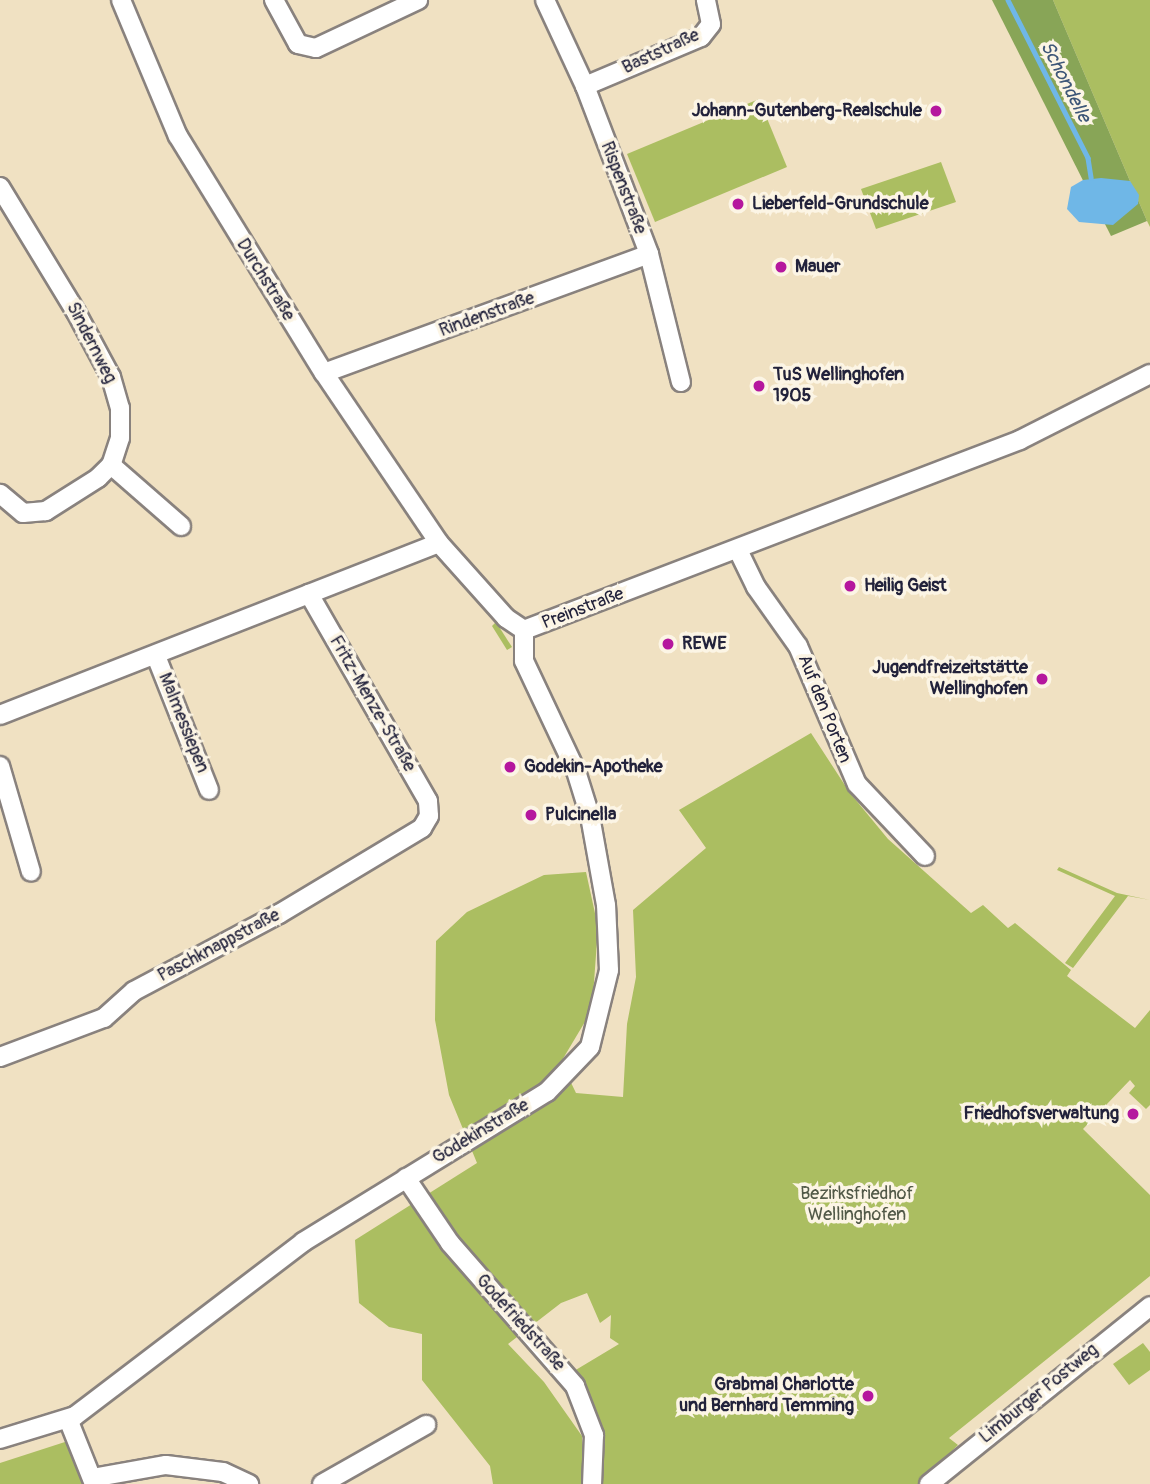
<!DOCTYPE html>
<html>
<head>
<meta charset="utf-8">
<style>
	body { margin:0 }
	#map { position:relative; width:1150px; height:1484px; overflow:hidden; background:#f0e1c2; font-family:Pangolin,sans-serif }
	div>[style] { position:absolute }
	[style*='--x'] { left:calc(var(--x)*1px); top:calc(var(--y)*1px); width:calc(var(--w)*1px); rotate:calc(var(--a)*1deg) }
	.green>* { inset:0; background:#abbe61 }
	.forest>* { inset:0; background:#88a557 }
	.water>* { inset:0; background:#6fb7e7 }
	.stream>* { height:4.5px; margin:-2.25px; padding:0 2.25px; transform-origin:2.25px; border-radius:2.25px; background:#6fb7e7 }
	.roads { filter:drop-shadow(2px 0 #89827e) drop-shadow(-2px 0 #89827e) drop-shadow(0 2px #89827e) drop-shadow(0 -2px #89827e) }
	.minor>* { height:18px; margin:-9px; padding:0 9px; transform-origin:9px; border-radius:9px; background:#fff }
	.dots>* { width:19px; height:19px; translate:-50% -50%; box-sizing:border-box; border:4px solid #fcf5e5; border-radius:50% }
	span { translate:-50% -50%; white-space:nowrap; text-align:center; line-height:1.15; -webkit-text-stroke:7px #fcf5e5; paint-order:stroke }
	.street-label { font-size:18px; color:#22223b }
	.poi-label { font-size:18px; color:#22223b; font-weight:700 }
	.right { translate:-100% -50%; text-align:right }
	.left { translate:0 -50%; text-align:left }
	.park-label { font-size:18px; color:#525948 }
	.water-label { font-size:19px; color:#3d5677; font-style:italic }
</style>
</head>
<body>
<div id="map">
	<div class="green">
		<div style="clip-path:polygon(1053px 0,1150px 0,1150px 227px,1147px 221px)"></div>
		<div style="clip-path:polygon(759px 99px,787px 167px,655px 222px,627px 154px)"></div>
		<div style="clip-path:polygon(941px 162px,956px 202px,876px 229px,861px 189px)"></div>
		<div style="clip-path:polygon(496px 622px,512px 647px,507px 650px,492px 626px)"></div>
		<div style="clip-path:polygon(811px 733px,850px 793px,888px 839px,971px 913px,983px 905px,1008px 928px,1015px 923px,1071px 970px,1067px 976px,1135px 1028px,1150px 1010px,1150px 1105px,1146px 1109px,1129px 1093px,1135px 1086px,1130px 1080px,1083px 1129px,1150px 1195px,1150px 1276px,949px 1438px,958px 1445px,918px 1484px,601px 1484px,602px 1443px,597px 1419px,574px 1371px,619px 1344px,610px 1338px,611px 1315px,600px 1323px,587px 1293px,561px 1303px,508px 1344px,544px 1382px,582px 1436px,585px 1484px,493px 1484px,490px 1466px,422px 1380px,422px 1334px,389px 1327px,359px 1303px,355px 1240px,477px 1163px,449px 1095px,435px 1020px,436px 941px,467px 912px,544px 875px,586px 872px,598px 927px,592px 1010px,561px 1062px,576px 1093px,623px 1097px,627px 1024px,636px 977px,633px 910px,706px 848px,679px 810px)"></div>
		<div style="clip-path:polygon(1059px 867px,1117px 893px,1150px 900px,1128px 896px,1073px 968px,1065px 963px,1115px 896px,1057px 870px)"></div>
		<div style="clip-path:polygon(1143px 1343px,1150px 1352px,1150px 1370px,1129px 1385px,1113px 1364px)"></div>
		<div style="clip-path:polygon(68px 1441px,83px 1484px,0 1484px,0 1463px)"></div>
	</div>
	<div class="forest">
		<div style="clip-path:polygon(992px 0,1053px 0,1147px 221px,1111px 236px)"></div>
	</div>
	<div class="water">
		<div style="clip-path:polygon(1101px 178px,1130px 181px,1139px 195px,1138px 204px,1113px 225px,1079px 222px,1067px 209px,1071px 187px,1083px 180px)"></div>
	</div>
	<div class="stream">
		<div style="--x:1008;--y:0;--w:177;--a:63.1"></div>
		<div style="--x:1088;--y:158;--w:20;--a:81"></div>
	</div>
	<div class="roads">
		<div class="minor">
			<div style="--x:121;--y:0;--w:147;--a:67.3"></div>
			<div style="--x:178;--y:136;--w:278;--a:58.4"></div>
			<div style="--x:324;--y:373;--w:205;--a:55.9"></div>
			<div style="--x:439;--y:543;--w:101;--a:48.2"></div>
			<div style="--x:506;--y:618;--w:22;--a:34"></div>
			<div style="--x:524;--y:630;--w:531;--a:-20.96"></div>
			<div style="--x:1020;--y:440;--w:146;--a:-26.9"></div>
			<div style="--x:274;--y:0;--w:50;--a:61.4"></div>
			<div style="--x:298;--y:44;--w:18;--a:13"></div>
			<div style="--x:316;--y:48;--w:113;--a:-25.2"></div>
			<div style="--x:545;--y:0;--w:95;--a:65.1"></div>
			<div style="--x:585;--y:86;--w:180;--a:69.1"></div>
			<div style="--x:649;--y:254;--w:132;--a:76"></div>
			<div style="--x:585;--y:86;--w:126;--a:-22.9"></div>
			<div style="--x:701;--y:37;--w:16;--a:-52"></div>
			<div style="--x:711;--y:24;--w:25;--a:-102"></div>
			<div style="--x:0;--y:187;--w:146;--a:58.7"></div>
			<div style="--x:76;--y:312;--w:74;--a:61.7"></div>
			<div style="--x:111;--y:377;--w:32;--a:74"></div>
			<div style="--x:120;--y:408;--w:30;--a:90"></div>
			<div style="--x:120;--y:438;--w:28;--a:108"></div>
			<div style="--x:111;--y:465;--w:18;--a:135"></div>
			<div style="--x:98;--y:478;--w:62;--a:147.6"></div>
			<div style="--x:46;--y:511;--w:23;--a:175"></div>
			<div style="--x:23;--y:513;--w:30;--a:-140"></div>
			<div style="--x:324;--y:373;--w:346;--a:-20.1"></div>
			<div style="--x:111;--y:465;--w:93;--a:41.1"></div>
			<div style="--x:738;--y:550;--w:41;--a:64.1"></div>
			<div style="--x:756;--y:587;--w:72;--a:54.6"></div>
			<div style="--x:798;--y:646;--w:150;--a:66.9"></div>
			<div style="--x:857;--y:784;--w:99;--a:46.6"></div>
			<div style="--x:156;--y:656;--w:144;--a:68.4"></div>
			<div style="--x:0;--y:715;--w:471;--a:-21.4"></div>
			<div style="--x:0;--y:766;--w:110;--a:73.7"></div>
			<div style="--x:0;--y:1057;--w:111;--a:-20.6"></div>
			<div style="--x:104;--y:1018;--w:40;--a:-42"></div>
			<div style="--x:134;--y:991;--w:164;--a:-28"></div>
			<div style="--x:279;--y:914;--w:167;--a:-31"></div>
			<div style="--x:422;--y:828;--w:14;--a:-60"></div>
			<div style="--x:429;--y:816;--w:15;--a:-94"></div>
			<div style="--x:428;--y:801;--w:239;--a:-119.9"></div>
			<div style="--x:406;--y:1178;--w:78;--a:55.9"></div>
			<div style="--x:450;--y:1243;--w:190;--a:48.8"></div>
			<div style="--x:575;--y:1386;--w:53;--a:68.8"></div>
			<div style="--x:594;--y:1435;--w:49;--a:92.3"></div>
			<div style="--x:68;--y:1419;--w:70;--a:68.2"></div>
			<div style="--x:0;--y:1439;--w:78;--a:-17"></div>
			<div style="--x:75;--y:1416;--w:287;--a:-37.3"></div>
			<div style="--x:303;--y:1242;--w:286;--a:-31.6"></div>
			<div style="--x:547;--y:1092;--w:62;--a:-46.3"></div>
			<div style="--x:590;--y:1047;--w:79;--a:-76.1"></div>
			<div style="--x:609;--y:970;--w:65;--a:-92.6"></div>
			<div style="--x:606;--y:905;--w:90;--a:-100.2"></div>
			<div style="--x:590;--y:816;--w:47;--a:-107.3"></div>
			<div style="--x:576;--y:771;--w:122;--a:-115.3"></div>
			<div style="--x:524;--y:661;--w:31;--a:-90"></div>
			<div style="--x:92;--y:1478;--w:75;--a:-10"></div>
			<div style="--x:166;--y:1465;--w:57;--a:7"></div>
			<div style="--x:223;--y:1472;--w:29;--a:25"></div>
			<div style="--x:322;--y:1484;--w:120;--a:-29.6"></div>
			<div style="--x:929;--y:1484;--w:284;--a:-38.8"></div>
		</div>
	</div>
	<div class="dots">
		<div style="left:936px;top:111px;background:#b5179e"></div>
		<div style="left:738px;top:204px;background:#b5179e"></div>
		<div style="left:781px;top:267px;background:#b5179e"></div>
		<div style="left:759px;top:386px;background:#b5179e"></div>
		<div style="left:850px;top:586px;background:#b5179e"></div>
		<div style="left:668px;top:644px;background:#b5179e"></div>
		<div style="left:1042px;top:679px;background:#b5179e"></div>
		<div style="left:510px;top:767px;background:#b5179e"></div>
		<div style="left:531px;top:815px;background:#b5179e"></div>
		<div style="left:1133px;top:1114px;background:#b5179e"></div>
		<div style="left:868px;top:1396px;background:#b5179e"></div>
	</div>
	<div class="street-label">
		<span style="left:661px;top:52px;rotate:-25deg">Baststraße</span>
		<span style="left:623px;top:188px;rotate:69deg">Rispenstraße</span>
		<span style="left:265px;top:280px;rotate:58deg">Durchstraße</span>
		<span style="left:487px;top:315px;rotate:-20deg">Rindenstraße</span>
		<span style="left:91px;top:343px;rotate:63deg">Sindernweg</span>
		<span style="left:583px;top:609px;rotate:-21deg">Preinstraße</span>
		<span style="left:372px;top:704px;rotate:60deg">Fritz-Menze-Straße</span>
		<span style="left:824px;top:709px;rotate:68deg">Auf den Porten</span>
		<span style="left:183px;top:723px;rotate:68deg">Malmessiepen</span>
		<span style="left:219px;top:946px;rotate:-28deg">Paschknappstraße</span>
		<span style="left:481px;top:1132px;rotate:-31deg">Godekinstraße</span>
		<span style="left:520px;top:1323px;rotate:48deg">Godefriedstraße</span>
		<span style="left:1039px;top:1394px;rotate:-39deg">Limburger Postweg</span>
	</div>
	<div class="poi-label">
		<span class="right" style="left:922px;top:111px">Johann-Gutenberg-Realschule</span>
		<span class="left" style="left:752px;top:204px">Lieberfeld-Grundschule</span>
		<span class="left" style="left:795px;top:267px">Mauer</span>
		<span class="left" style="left:773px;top:386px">TuS Wellinghofen<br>1905</span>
		<span class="left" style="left:864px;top:586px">Heilig Geist</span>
		<span class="left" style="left:682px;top:644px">REWE</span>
		<span class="right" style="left:1028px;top:679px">Jugendfreizeitstätte<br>Wellinghofen</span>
		<span class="left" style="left:524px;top:767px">Godekin-Apotheke</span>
		<span class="left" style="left:545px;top:815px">Pulcinella</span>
		<span class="right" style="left:1119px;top:1114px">Friedhofsverwaltung</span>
		<span class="right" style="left:854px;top:1396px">Grabmal Charlotte<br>und Bernhard Temming</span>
	</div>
	<div class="park-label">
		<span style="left:857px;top:1205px">Bezirksfriedhof<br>Wellinghofen</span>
	</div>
	<div class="water-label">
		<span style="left:1065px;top:82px;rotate:63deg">Schondelle</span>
	</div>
</div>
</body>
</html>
